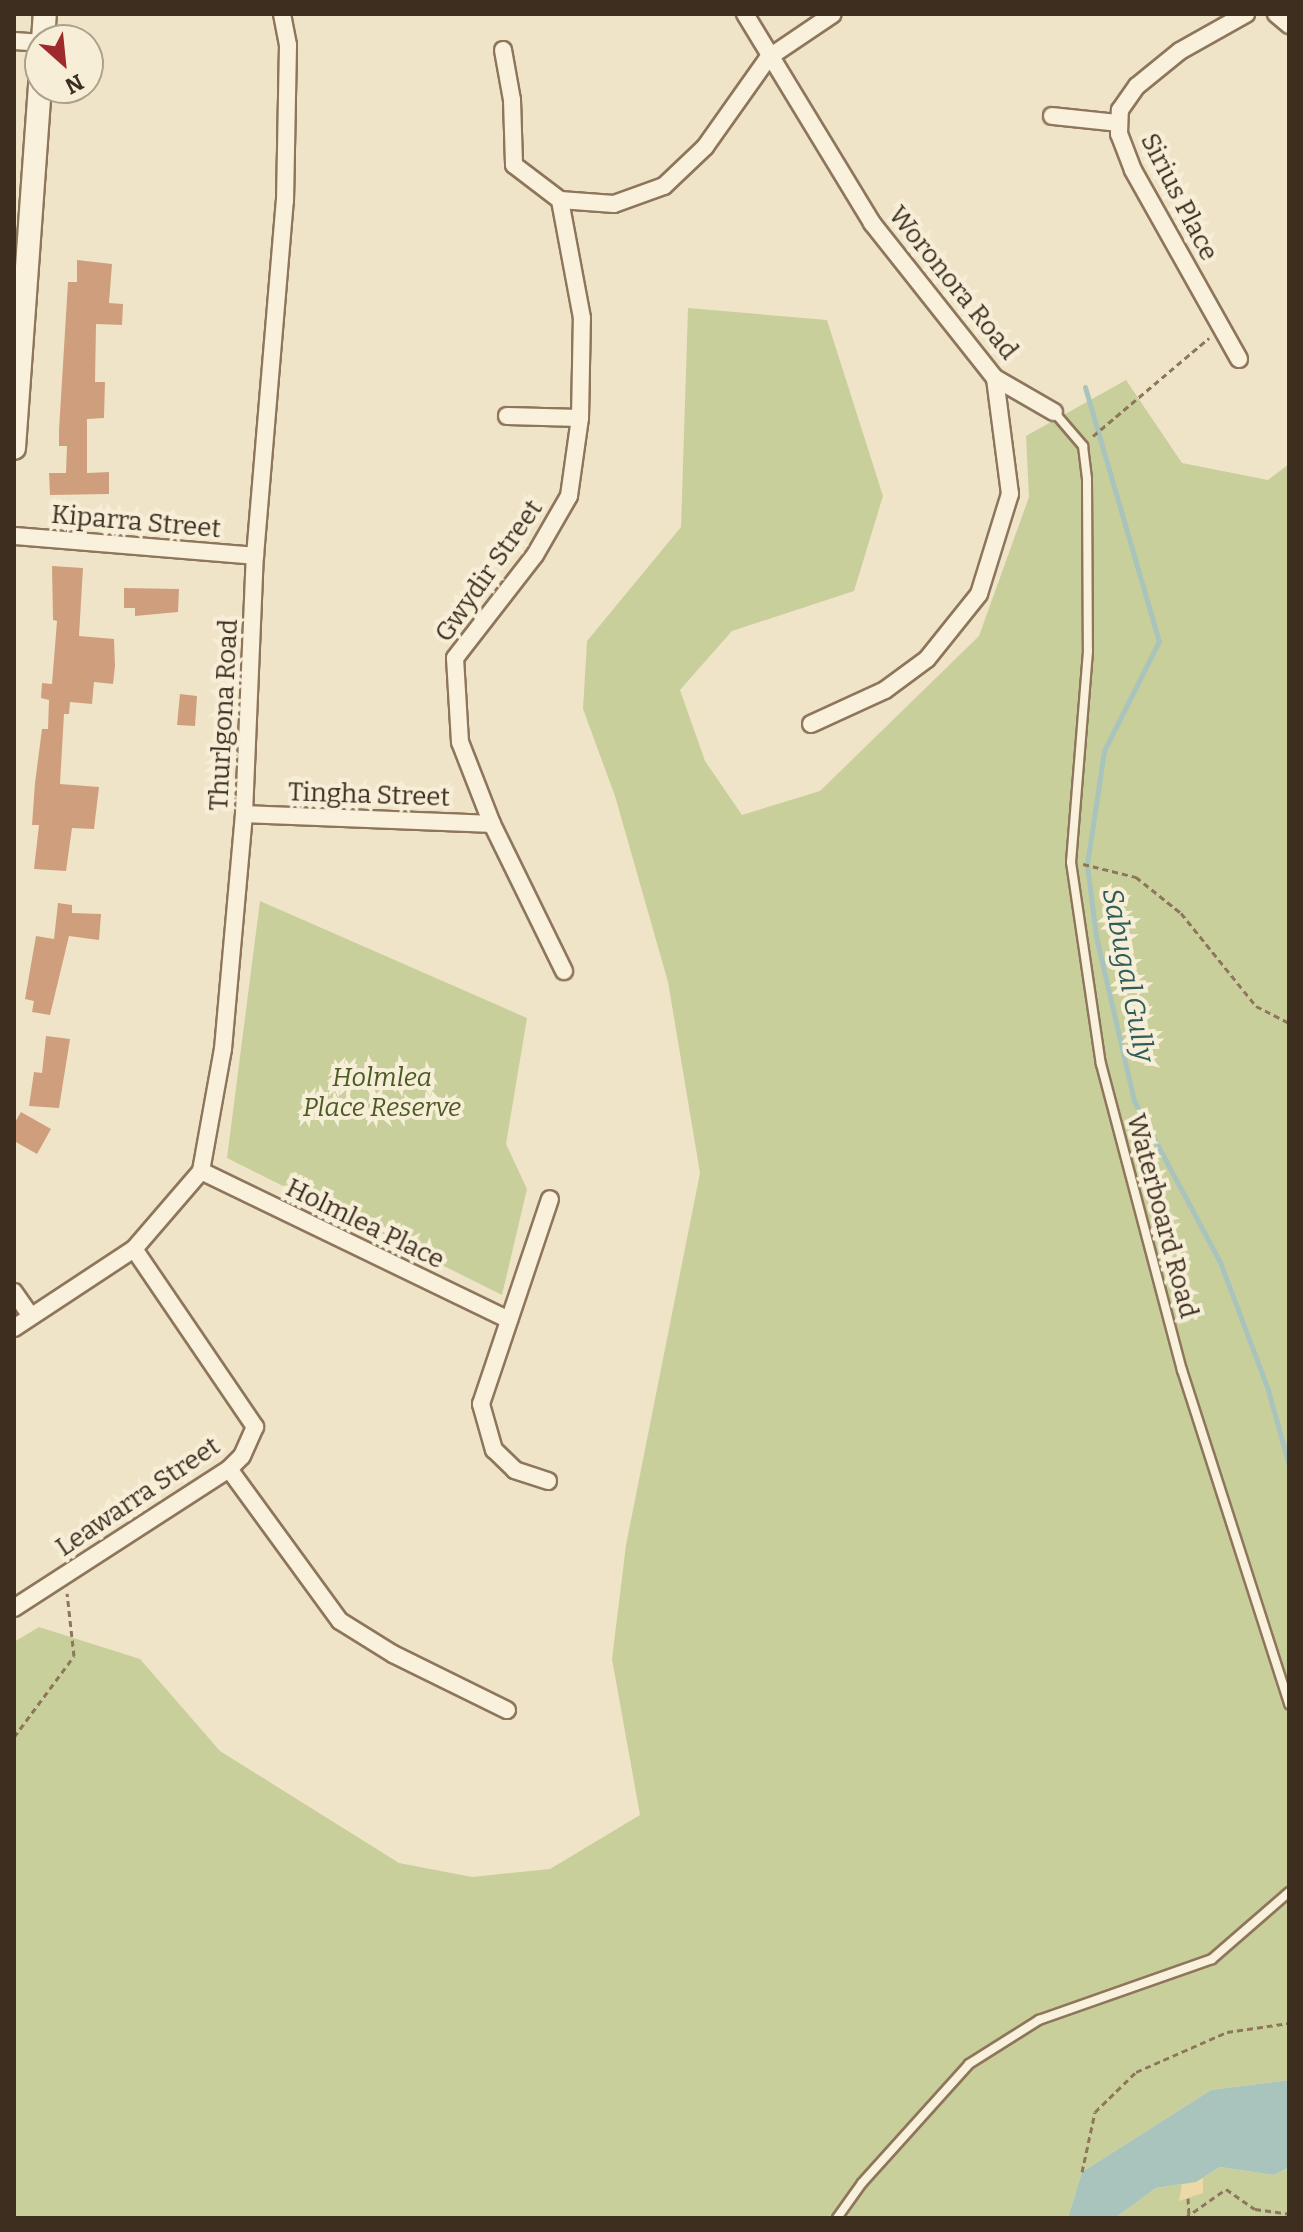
<!DOCTYPE html>
<html>
<head>
<meta charset="utf-8">
<style>
	body { margin:0 }
	#map { position:relative; width:1303px; height:2232px; overflow:hidden; background:#f0e4c8; font-family:Bitter,serif }
	div>[style] { position:absolute }
	[style*='--x'] { left:calc(var(--x)*1px); top:calc(var(--y)*1px); width:calc(var(--w)*1px); rotate:calc(var(--a)*1deg) }
	.green>* { inset:0; background:#c9cf9b }
	.sand>* { inset:0; background:#ecd9a5 }
	.water>* { inset:0; background:#a9c4bc }
	.stream>* { height:5px; margin:-2.5px; padding:0 2.5px; transform-origin:2.5px; border-radius:2.5px; background:#a9c4bc }
	.building>* { inset:0; background:#cf9f7d }
	.path>* { height:3px; margin-top:-1.5px; transform-origin:0; background:repeating-linear-gradient(90deg,#8d765c 0 6px,transparent 0 10px) }
	.roads { filter:drop-shadow(2px 0 #8d765c) drop-shadow(-2px 0 #8d765c) drop-shadow(0 2px #8d765c) drop-shadow(0 -2px #8d765c) }
	.lane>* { height:8px; margin:-4px; padding:0 4px; transform-origin:4px; border-radius:4px; background:#faf1dc }
	.street>* { height:16px; margin:-8px; padding:0 8px; transform-origin:8px; border-radius:8px; background:#faf1dc }
	.secondary>* { height:22px; margin:-11px; padding:0 11px; transform-origin:11px; border-radius:11px; background:#faf1dc }
	span { translate:-50% -50%; white-space:nowrap; text-align:center; line-height:1.15; -webkit-text-stroke:8px #f7eed8; paint-order:stroke }
	.street-label { font-size:26px; color:#3d2e20 }
	.park-label { font-size:26px; color:#4d5a26; font-style:italic }
	.water-label { font-size:28px; color:#2f5d5a; font-style:italic }
	.frame { position:absolute; inset:0; border:16px solid #3d2e20; pointer-events:none }
	.north { position:absolute; left:24px; top:24px; width:80px; height:80px; box-sizing:border-box; background:#f7eed8; border:2px solid #ada18e; border-radius:50%; rotate:153deg; font-size:22px; font-weight:700; line-height:32px; text-align:center; color:#3d2e20 }
	.north::after { content:''; display:block; margin:auto; width:28px; height:36px; background:#9e2a2b; clip-path:polygon(50% 0,100% 100%,50% 72%,0 100%) }
</style>
</head>
<body>
<div id="map">
	<div class="green">
		<div style="clip-path:polygon(688px 308px,827px 320px,883px 496px,854px 591px,732px 631px,680px 690px,705px 761px,742px 815px,820px 791px,979px 636px,1029px 497px,1026px 436px,1126px 380px,1182px 463px,1268px 480px,1289px 464px,1289px 2080px,1211px 2090px,1082px 2172px,1068px 2218px,14px 2218px,14px 1642px,39px 1627px,140px 1659px,220px 1751px,399px 1863px,472px 1877px,550px 1869px,640px 1815px,612px 1659px,626px 1545px,700px 1173px,668px 982px,615px 796px,583px 709px,587px 641px,681px 527px)"></div>
		<div style="clip-path:polygon(260px 901px,527px 1018px,506px 1144px,527px 1189px,502px 1295px,227px 1158px)"></div>
		<div style="clip-path:polygon(1220px 2167px,1274px 2175px,1289px 2168px,1289px 2218px,1115px 2218px,1156px 2188px,1196px 2182px)"></div>
	</div>
	<div class="sand">
		<div style="clip-path:polygon(1203px 2178px,1203px 2193px,1179px 2201px,1182px 2184px)"></div>
	</div>
	<div class="water">
		<div style="clip-path:polygon(1289px 2080px,1288px 2168px,1274px 2175px,1220px 2167px,1196px 2182px,1156px 2188px,1115px 2218px,1068px 2218px,1082px 2172px,1211px 2090px)"></div>
	</div>
	<div class="stream">
		<div style="--x:1085;--y:387;--w:265;--a:73.8"></div>
		<div style="--x:1159;--y:641;--w:123;--a:116.6"></div>
		<div style="--x:1104;--y:751;--w:115;--a:98.5"></div>
		<div style="--x:1087;--y:865;--w:72;--a:82.8"></div>
		<div style="--x:1096;--y:936;--w:169;--a:77"></div>
		<div style="--x:1134;--y:1101;--w:183;--a:61.9"></div>
		<div style="--x:1220;--y:1262;--w:137;--a:69.4"></div>
		<div style="--x:1268;--y:1390;--w:78;--a:74.4"></div>
	</div>
	<div class="building">
		<div style="clip-path:polygon(77px 260px,112px 264px,109px 303px,123px 304px,122px 325px,96px 324px,95px 382px,105px 382px,104px 418px,87px 419px,87px 473px,109px 472px,109px 494px,50px 495px,49px 473px,66px 473px,67px 446px,59px 446px,59px 430px,68px 282px,77px 282px)"></div>
		<div style="clip-path:polygon(52px 566px,83px 568px,79px 636px,114px 639px,115px 666px,113px 684px,94px 682px,92px 704px,70px 702px,69px 714px,64px 714px,60px 784px,99px 787px,94px 829px,72px 828px,66px 871px,34px 869px,39px 825px,32px 825px,35px 783px,42px 729px,48px 729px,49px 700px,41px 698px,42px 683px,52px 684px,57px 621px,53px 620px)"></div>
		<div style="clip-path:polygon(124px 588px,179px 589px,178px 612px,135px 616px,135px 608px,124px 608px)"></div>
		<div style="clip-path:polygon(180px 694px,197px 696px,195px 726px,177px 725px)"></div>
		<div style="clip-path:polygon(58px 903px,72px 905px,72px 913px,101px 914px,99px 940px,69px 936px,50px 1015px,32px 1012px,34px 1001px,25px 999px,36px 936px,54px 939px)"></div>
		<div style="clip-path:polygon(46px 1036px,70px 1039px,59px 1108px,29px 1106px,34px 1072px,42px 1073px)"></div>
		<div style="clip-path:polygon(21px 1112px,51px 1129px,37px 1154px,14px 1141px,14px 1124px)"></div>
	</div>
	<div class="path">
		<div style="--x:1093;--y:436;--w:152;--a:-40.2"></div>
		<div style="--x:1083;--y:864;--w:55;--a:13.8"></div>
		<div style="--x:1136;--y:877;--w:58;--a:38.7"></div>
		<div style="--x:1181;--y:913;--w:119;--a:51.1"></div>
		<div style="--x:1256;--y:1006;--w:37;--a:27"></div>
		<div style="--x:14;--y:1737;--w:101;--a:-53.5"></div>
		<div style="--x:74;--y:1656;--w:63;--a:-96.3"></div>
		<div style="--x:1082;--y:2172;--w:61;--a:-77.8"></div>
		<div style="--x:1095;--y:2112;--w:57;--a:-44.3"></div>
		<div style="--x:1136;--y:2072;--w:99;--a:-23.7"></div>
		<div style="--x:1227;--y:2032;--w:63;--a:-8.3"></div>
		<div style="--x:1188;--y:2198;--w:18;--a:87"></div>
		<div style="--x:1185;--y:2218;--w:50;--a:-35.3"></div>
		<div style="--x:1226;--y:2189;--w:35;--a:35"></div>
		<div style="--x:1255;--y:2209;--w:34;--a:8"></div>
	</div>
	<div class="roads">
		<div class="lane">
			<div style="--x:1054;--y:412;--w:45;--a:49.5"></div>
			<div style="--x:1083;--y:446;--w:33;--a:83"></div>
			<div style="--x:1087;--y:479;--w:172;--a:89.7"></div>
			<div style="--x:1088;--y:651;--w:212;--a:94.6"></div>
			<div style="--x:1071;--y:862;--w:204;--a:81.6"></div>
			<div style="--x:1101;--y:1064;--w:317;--a:75.2"></div>
			<div style="--x:1182;--y:1370;--w:351;--a:72.2"></div>
			<div style="--x:837;--y:2218;--w:43;--a:-54.5"></div>
			<div style="--x:862;--y:2183;--w:160;--a:-48"></div>
			<div style="--x:969;--y:2064;--w:83;--a:-32.2"></div>
			<div style="--x:1039;--y:2020;--w:183;--a:-19.4"></div>
			<div style="--x:1212;--y:1959;--w:102;--a:-41"></div>
		</div>
		<div class="street">
			<div style="--x:745;--y:14;--w:245;--a:58.7"></div>
			<div style="--x:872;--y:223;--w:198;--a:51.6"></div>
			<div style="--x:995;--y:378;--w:68;--a:30"></div>
			<div style="--x:1276;--y:14;--w:17;--a:40"></div>
			<div style="--x:14;--y:41;--w:26;--a:4"></div>
			<div style="--x:503;--y:50;--w:51;--a:79.8"></div>
			<div style="--x:512;--y:100;--w:65;--a:88.2"></div>
			<div style="--x:514;--y:165;--w:58;--a:37.3"></div>
			<div style="--x:1052;--y:116;--w:67;--a:6"></div>
			<div style="--x:1239;--y:359;--w:217;--a:-119.3"></div>
			<div style="--x:1133;--y:170;--w:39;--a:-111"></div>
			<div style="--x:1119;--y:134;--w:24;--a:-88"></div>
			<div style="--x:1120;--y:110;--w:29;--a:-55"></div>
			<div style="--x:1137;--y:86;--w:55;--a:-39.1"></div>
			<div style="--x:1180;--y:51;--w:76;--a:-29.3"></div>
			<div style="--x:507;--y:416;--w:73;--a:1.6"></div>
			<div style="--x:14;--y:536;--w:242;--a:4.7"></div>
			<div style="--x:811;--y:724;--w:81;--a:-24.7"></div>
			<div style="--x:885;--y:690;--w:52;--a:-36.4"></div>
			<div style="--x:927;--y:659;--w:83;--a:-51.3"></div>
			<div style="--x:979;--y:594;--w:105;--a:-72.8"></div>
			<div style="--x:1010;--y:494;--w:117;--a:-97.4"></div>
			<div style="--x:244;--y:814;--w:248;--a:2.3"></div>
			<div style="--x:564;--y:971;--w:164;--a:-116.1"></div>
			<div style="--x:492;--y:824;--w:88;--a:-111.3"></div>
			<div style="--x:460;--y:742;--w:84;--a:-93.4"></div>
			<div style="--x:455;--y:658;--w:130;--a:-52.2"></div>
			<div style="--x:535;--y:555;--w:68;--a:-60"></div>
			<div style="--x:569;--y:496;--w:79;--a:-82"></div>
			<div style="--x:580;--y:418;--w:100;--a:-88.9"></div>
			<div style="--x:582;--y:318;--w:120;--a:-100.6"></div>
			<div style="--x:560;--y:200;--w:54;--a:4.2"></div>
			<div style="--x:614;--y:204;--w:53;--a:-19.8"></div>
			<div style="--x:664;--y:186;--w:57;--a:-43.6"></div>
			<div style="--x:705;--y:147;--w:109;--a:-54.7"></div>
			<div style="--x:768;--y:58;--w:78;--a:-34.1"></div>
			<div style="--x:201;--y:1171;--w:342;--a:25.8"></div>
			<div style="--x:14;--y:1292;--w:29;--a:55"></div>
			<div style="--x:14;--y:1328;--w:144;--a:-33.4"></div>
			<div style="--x:134;--y:1249;--w:103;--a:-49.3"></div>
			<div style="--x:201;--y:1171;--w:124;--a:-79.8"></div>
			<div style="--x:223;--y:1049;--w:236;--a:-84.9"></div>
			<div style="--x:244;--y:814;--w:258;--a:-87.6"></div>
			<div style="--x:255;--y:556;--w:356;--a:-85.2"></div>
			<div style="--x:285;--y:201;--w:156;--a:-88.9"></div>
			<div style="--x:288;--y:45;--w:32;--a:-101"></div>
			<div style="--x:229;--y:1469;--w:188;--a:53.9"></div>
			<div style="--x:340;--y:1621;--w:62;--a:31.9"></div>
			<div style="--x:393;--y:1654;--w:127;--a:26.2"></div>
			<div style="--x:548;--y:1481;--w:35;--a:-162"></div>
			<div style="--x:515;--y:1470;--w:29;--a:-136"></div>
			<div style="--x:494;--y:1450;--w:48;--a:-105.8"></div>
			<div style="--x:481;--y:1404;--w:216;--a:-71.4"></div>
			<div style="--x:14;--y:1608;--w:256;--a:-32.9"></div>
			<div style="--x:229;--y:1469;--w:18;--a:-45"></div>
			<div style="--x:242;--y:1456;--w:32;--a:-66"></div>
			<div style="--x:255;--y:1427;--w:215;--a:-124.2"></div>
		</div>
		<div class="secondary">
			<div style="--x:43;--y:40;--w:26;--a:-86"></div>
			<div style="--x:14;--y:448;--w:367;--a:-85.9"></div>
		</div>
	</div>
	<div class="street-label">
		<span style="left:1179px;top:197px;rotate:63deg">Sirius Place</span>
		<span style="left:953px;top:283px;rotate:51deg">Woronora Road</span>
		<span style="left:136px;top:522px;rotate:5deg">Kiparra Street</span>
		<span style="left:489px;top:571px;rotate:-55deg">Gwydir Street</span>
		<span style="left:224px;top:715px;rotate:-87deg">Thurlgona Road</span>
		<span style="left:369px;top:795px;rotate:2deg">Tingha Street</span>
		<span style="left:1162px;top:1216px;rotate:75deg">Waterboard Road</span>
		<span style="left:365px;top:1224px;rotate:26deg">Holmlea Place</span>
		<span style="left:138px;top:1497px;rotate:-34deg">Leawarra Street</span>
	</div>
	<div class="park-label">
		<span style="left:382px;top:1093px">Holmlea<br>Place Reserve</span>
	</div>
	<div class="water-label">
		<span style="left:1128px;top:975px;rotate:79deg">Sabugal Gully</span>
	</div>
	<div class="frame"></div>
	<div class="north">N</div>
</div>
</body>
</html>
